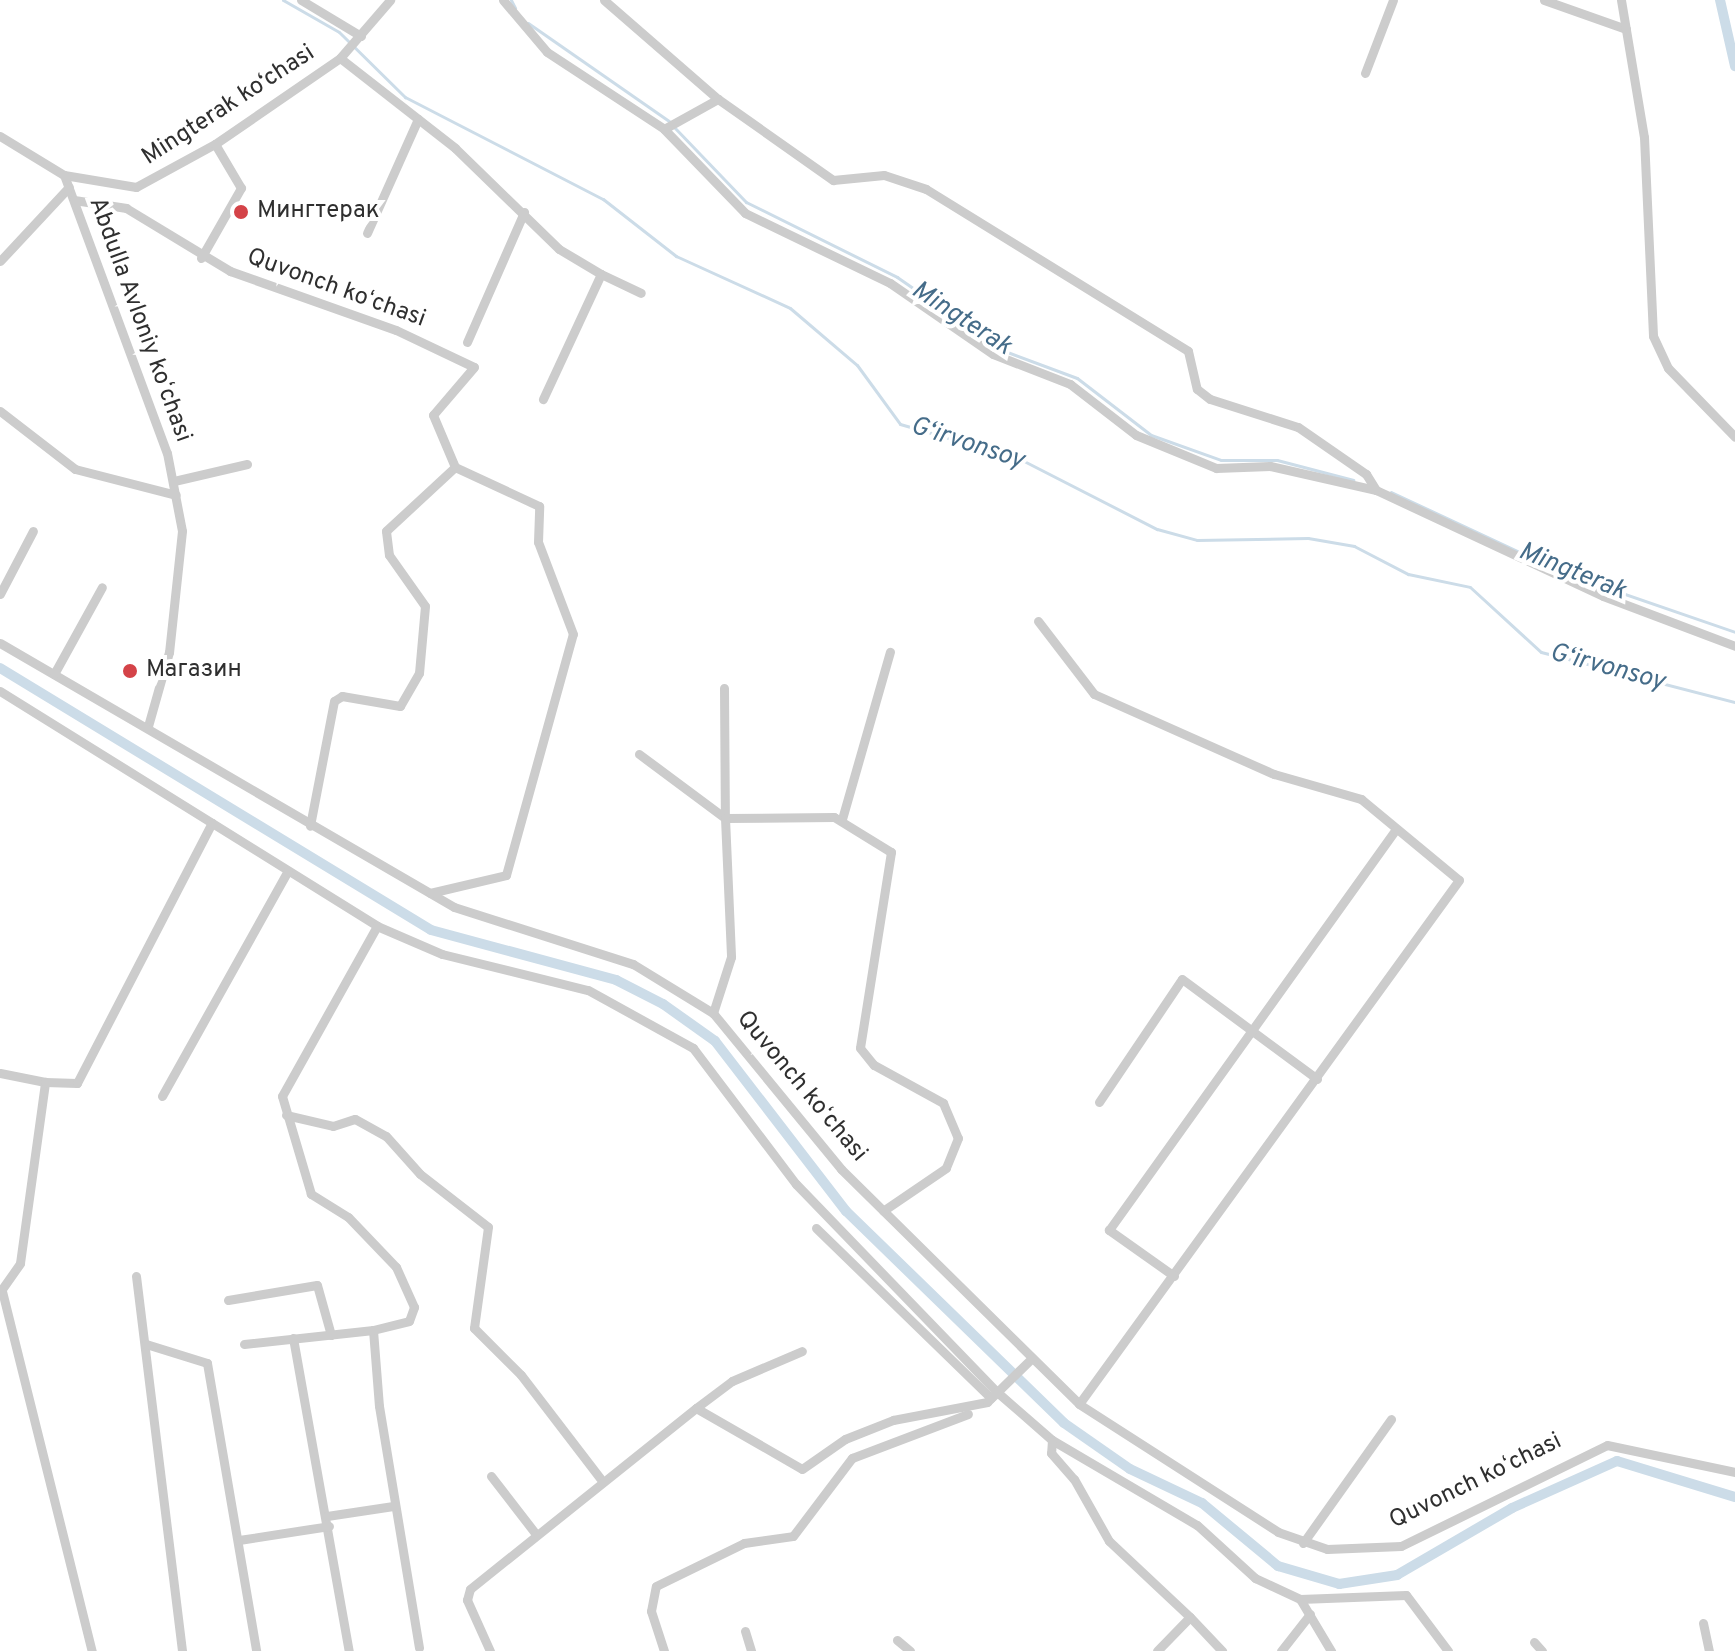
<!DOCTYPE html>
<html>
<head>
<meta charset="utf-8">
<style>
	body { margin:0 }
	#map { position:relative; width:1735px; height:1651px; overflow:hidden; background:#fff; font-family:Overpass,sans-serif }
	div>[style] { position:absolute }
	[style*='--x'] { left:calc(var(--x)*1px); top:calc(var(--y)*1px); width:calc(var(--w)*1px); rotate:calc(var(--a)*1deg) }
	.stream>* { height:3px; margin:-1.5px; padding:0 1.5px; transform-origin:1.5px; border-radius:1.5px; background:#ccdce8 }
	.canal>* { height:10px; margin:-5px; padding:0 5px; transform-origin:5px; border-radius:5px; background:#ccdce8 }
	.minor>* { height:9px; margin:-4.5px; padding:0 4.5px; transform-origin:4.5px; border-radius:4.5px; background:#ccc }
	.dots>* { width:22px; height:22px; translate:-50% -50%; box-sizing:border-box; border:4px solid #fff; border-radius:50% }
	span { translate:-50% -50%; white-space:nowrap; text-align:center; line-height:1.15; -webkit-text-stroke:8px #fff; paint-order:stroke }
	.street-label { font-size:24px; color:#2f2f2f }
	.poi-label { font-size:24px; color:#2f2f2f }
	.left { translate:0 -50%; text-align:left }
	.water-label { font-size:26px; color:#456c89; font-style:italic }
</style>
</head>
<body>
<div id="map">
	<div class="stream">
		<div style="--x:283;--y:0;--w:64;--a:29.7"></div>
		<div style="--x:339;--y:32;--w:93;--a:44.6"></div>
		<div style="--x:405;--y:97;--w:223;--a:27.3"></div>
		<div style="--x:603;--y:199;--w:93;--a:38"></div>
		<div style="--x:676;--y:256;--w:125;--a:24.5"></div>
		<div style="--x:790;--y:308;--w:88;--a:40.4"></div>
		<div style="--x:857;--y:365;--w:73;--a:53.9"></div>
		<div style="--x:900;--y:424;--w:123;--a:16.1"></div>
		<div style="--x:1018;--y:458;--w:156;--a:27.1"></div>
		<div style="--x:1157;--y:529;--w:41;--a:15.4"></div>
		<div style="--x:1197;--y:540;--w:111;--a:-1"></div>
		<div style="--x:1308;--y:538;--w:47;--a:9.9"></div>
		<div style="--x:1354;--y:546;--w:61;--a:27.4"></div>
		<div style="--x:1408;--y:574;--w:63;--a:11.8"></div>
		<div style="--x:1470;--y:587;--w:96;--a:42.5"></div>
		<div style="--x:1541;--y:652;--w:200;--a:14.5"></div>
		<div style="--x:511;--y:0;--w:9;--a:63"></div>
		<div style="--x:528;--y:23;--w:172;--a:34.8"></div>
		<div style="--x:674;--y:127;--w:104;--a:46.2"></div>
		<div style="--x:746;--y:202;--w:169;--a:26.4"></div>
		<div style="--x:897;--y:277;--w:128;--a:34.8"></div>
		<div style="--x:1002;--y:350;--w:80;--a:20.5"></div>
		<div style="--x:1077;--y:378;--w:93;--a:37.6"></div>
		<div style="--x:1151;--y:435;--w:74;--a:19.7"></div>
		<div style="--x:1221;--y:460;--w:56;--a:0"></div>
		<div style="--x:1277;--y:460;--w:79;--a:14.7"></div>
		<div style="--x:1391;--y:492;--w:177;--a:25.1"></div>
		<div style="--x:1561;--y:572;--w:184;--a:19"></div>
	</div>
	<div class="canal">
		<div style="--x:1720;--y:0;--w:68;--a:77.2"></div>
		<div style="--x:0;--y:668;--w:504;--a:31.29"></div>
		<div style="--x:431;--y:930;--w:192;--a:15.1"></div>
		<div style="--x:616;--y:980;--w:53;--a:27.1"></div>
		<div style="--x:663;--y:1004;--w:64;--a:35.4"></div>
		<div style="--x:715;--y:1041;--w:215;--a:52.4"></div>
		<div style="--x:846;--y:1211;--w:304;--a:44.2"></div>
		<div style="--x:1064;--y:1423;--w:80;--a:34.9"></div>
		<div style="--x:1130;--y:1469;--w:80;--a:25.3"></div>
		<div style="--x:1202;--y:1503;--w:99;--a:39.7"></div>
		<div style="--x:1278;--y:1566;--w:64;--a:16.4"></div>
		<div style="--x:1339;--y:1584;--w:59;--a:-8.8"></div>
		<div style="--x:1397;--y:1575;--w:133;--a:-30.2"></div>
		<div style="--x:1512;--y:1508;--w:115;--a:-24.1"></div>
		<div style="--x:1617;--y:1461;--w:123;--a:17"></div>
	</div>
	<div class="minor">
		<div style="--x:301;--y:0;--w:70;--a:31"></div>
		<div style="--x:503;--y:0;--w:68;--a:49.8"></div>
		<div style="--x:547;--y:52;--w:140;--a:33.3"></div>
		<div style="--x:664;--y:129;--w:117;--a:46"></div>
		<div style="--x:745;--y:213;--w:161;--a:25.8"></div>
		<div style="--x:890;--y:283;--w:125;--a:34.6"></div>
		<div style="--x:993;--y:354;--w:83;--a:21.3"></div>
		<div style="--x:1070;--y:384;--w:83;--a:37.7"></div>
		<div style="--x:1136;--y:435;--w:87;--a:22.4"></div>
		<div style="--x:1216;--y:468;--w:54;--a:-2.1"></div>
		<div style="--x:1270;--y:466;--w:109;--a:12.8"></div>
		<div style="--x:1376;--y:490;--w:251;--a:25"></div>
		<div style="--x:1603;--y:596;--w:141;--a:20.7"></div>
		<div style="--x:604;--y:0;--w:151;--a:41"></div>
		<div style="--x:718;--y:99;--w:141;--a:35.2"></div>
		<div style="--x:833;--y:180;--w:51;--a:-5.6"></div>
		<div style="--x:884;--y:175;--w:44;--a:18.4"></div>
		<div style="--x:926;--y:189;--w:308;--a:31.7"></div>
		<div style="--x:1188;--y:351;--w:39;--a:77"></div>
		<div style="--x:1197;--y:389;--w:16;--a:38"></div>
		<div style="--x:1210;--y:399;--w:92;--a:17.7"></div>
		<div style="--x:1298;--y:427;--w:83;--a:34.7"></div>
		<div style="--x:1366;--y:474;--w:19;--a:58"></div>
		<div style="--x:1544;--y:0;--w:87;--a:19.5"></div>
		<div style="--x:1621;--y:0;--w:139;--a:80.5"></div>
		<div style="--x:1644;--y:137;--w:199;--a:87.4"></div>
		<div style="--x:1653;--y:336;--w:35;--a:65"></div>
		<div style="--x:1668;--y:368;--w:96;--a:45.8"></div>
		<div style="--x:340;--y:58;--w:146;--a:38"></div>
		<div style="--x:455;--y:148;--w:145;--a:44.2"></div>
		<div style="--x:559;--y:249;--w:49;--a:30.8"></div>
		<div style="--x:601;--y:274;--w:138;--a:114.9"></div>
		<div style="--x:1365;--y:73;--w:78;--a:-69"></div>
		<div style="--x:664;--y:129;--w:62;--a:-29.1"></div>
		<div style="--x:0;--y:136;--w:75;--a:31.4"></div>
		<div style="--x:64;--y:175;--w:73;--a:9.5"></div>
		<div style="--x:136;--y:187;--w:90;--a:-28.6"></div>
		<div style="--x:215;--y:144;--w:152;--a:-34.5"></div>
		<div style="--x:340;--y:58;--w:77;--a:-49.2"></div>
		<div style="--x:64;--y:175;--w:296;--a:69.7"></div>
		<div style="--x:167;--y:453;--w:79;--a:79.1"></div>
		<div style="--x:182;--y:531;--w:122;--a:96.1"></div>
		<div style="--x:169;--y:652;--w:77;--a:105.8"></div>
		<div style="--x:74;--y:200;--w:53;--a:8.7"></div>
		<div style="--x:126;--y:208;--w:122;--a:31.2"></div>
		<div style="--x:230;--y:271;--w:176;--a:19.6"></div>
		<div style="--x:396;--y:330;--w:86;--a:25.4"></div>
		<div style="--x:474;--y:367;--w:63;--a:130.5"></div>
		<div style="--x:433;--y:415;--w:56;--a:67.1"></div>
		<div style="--x:455;--y:467;--w:94;--a:137.2"></div>
		<div style="--x:386;--y:531;--w:24;--a:83"></div>
		<div style="--x:389;--y:555;--w:62;--a:54.8"></div>
		<div style="--x:425;--y:606;--w:67;--a:95.1"></div>
		<div style="--x:419;--y:673;--w:38;--a:120"></div>
		<div style="--x:400;--y:706;--w:59;--a:-170.2"></div>
		<div style="--x:342;--y:696;--w:9;--a:148"></div>
		<div style="--x:334;--y:701;--w:127;--a:100.9"></div>
		<div style="--x:367;--y:233;--w:125;--a:-65.9"></div>
		<div style="--x:201;--y:258;--w:81;--a:-60.3"></div>
		<div style="--x:241;--y:188;--w:51;--a:-120.6"></div>
		<div style="--x:0;--y:261;--w:101;--a:-47"></div>
		<div style="--x:601;--y:274;--w:44;--a:25.4"></div>
		<div style="--x:467;--y:342;--w:142;--a:-66.3"></div>
		<div style="--x:0;--y:411;--w:95;--a:37.7"></div>
		<div style="--x:75;--y:469;--w:104;--a:14.4"></div>
		<div style="--x:174;--y:481;--w:75;--a:-13.1"></div>
		<div style="--x:0;--y:594;--w:71;--a:-62.4"></div>
		<div style="--x:1038;--y:621;--w:92;--a:52.5"></div>
		<div style="--x:1094;--y:694;--w:197;--a:24"></div>
		<div style="--x:1274;--y:774;--w:91;--a:16"></div>
		<div style="--x:1361;--y:799;--w:127;--a:39.6"></div>
		<div style="--x:1459;--y:880;--w:647;--a:125.95"></div>
		<div style="--x:0;--y:643;--w:525;--a:30.18"></div>
		<div style="--x:454;--y:907;--w:188;--a:17.7"></div>
		<div style="--x:633;--y:964;--w:94;--a:31.5"></div>
		<div style="--x:713;--y:1013;--w:202;--a:50.6"></div>
		<div style="--x:841;--y:1169;--w:334;--a:44.6"></div>
		<div style="--x:1079;--y:1404;--w:237;--a:32.7"></div>
		<div style="--x:1278;--y:1532;--w:52;--a:19.1"></div>
		<div style="--x:1327;--y:1549;--w:74;--a:-2.3"></div>
		<div style="--x:1401;--y:1546;--w:229;--a:-26.1"></div>
		<div style="--x:1607;--y:1445;--w:131;--a:11.9"></div>
		<div style="--x:54;--y:674;--w:99;--a:-61.1"></div>
		<div style="--x:724;--y:688;--w:130;--a:89.6"></div>
		<div style="--x:725;--y:818;--w:109;--a:-0.5"></div>
		<div style="--x:834;--y:817;--w:67;--a:31.6"></div>
		<div style="--x:891;--y:852;--w:198;--a:99"></div>
		<div style="--x:860;--y:1048;--w:22;--a:51"></div>
		<div style="--x:874;--y:1065;--w:79;--a:28.8"></div>
		<div style="--x:943;--y:1103;--w:38;--a:67"></div>
		<div style="--x:958;--y:1138;--w:32;--a:112"></div>
		<div style="--x:946;--y:1168;--w:76;--a:145.7"></div>
		<div style="--x:0;--y:691;--w:444;--a:31.9"></div>
		<div style="--x:377;--y:926;--w:71;--a:23.3"></div>
		<div style="--x:442;--y:954;--w:150;--a:13.9"></div>
		<div style="--x:588;--y:990;--w:120;--a:28.9"></div>
		<div style="--x:693;--y:1048;--w:171;--a:52.9"></div>
		<div style="--x:796;--y:1184;--w:289;--a:46"></div>
		<div style="--x:997;--y:1392;--w:73;--a:41.1"></div>
		<div style="--x:1052;--y:1440;--w:168;--a:30.4"></div>
		<div style="--x:1197;--y:1525;--w:79;--a:42.4"></div>
		<div style="--x:1255;--y:1578;--w:50;--a:25"></div>
		<div style="--x:1300;--y:1599;--w:61;--a:59.2"></div>
		<div style="--x:639;--y:754;--w:107;--a:36.7"></div>
		<div style="--x:725;--y:818;--w:139;--a:87.5"></div>
		<div style="--x:731;--y:957;--w:59;--a:107.8"></div>
		<div style="--x:842;--y:819;--w:174;--a:-74"></div>
		<div style="--x:430;--y:893;--w:78;--a:-13.3"></div>
		<div style="--x:506;--y:875;--w:250;--a:-74.5"></div>
		<div style="--x:573;--y:634;--w:98;--a:-110.8"></div>
		<div style="--x:538;--y:542;--w:36;--a:-88"></div>
		<div style="--x:539;--y:506;--w:93;--a:-155.1"></div>
		<div style="--x:0;--y:1073;--w:46;--a:11.3"></div>
		<div style="--x:162;--y:1096;--w:258;--a:-60.8"></div>
		<div style="--x:1099;--y:1102;--w:148;--a:-56"></div>
		<div style="--x:1182;--y:979;--w:168;--a:36.5"></div>
		<div style="--x:286;--y:1115;--w:48;--a:13.2"></div>
		<div style="--x:333;--y:1126;--w:23;--a:-18"></div>
		<div style="--x:355;--y:1119;--w:35;--a:29"></div>
		<div style="--x:386;--y:1136;--w:51;--a:48.2"></div>
		<div style="--x:420;--y:1174;--w:86;--a:37.9"></div>
		<div style="--x:488;--y:1227;--w:102;--a:97.9"></div>
		<div style="--x:474;--y:1328;--w:66;--a:45"></div>
		<div style="--x:521;--y:1375;--w:130;--a:52.5"></div>
		<div style="--x:816;--y:1228;--w:244;--a:44.2"></div>
		<div style="--x:136;--y:1276;--w:378;--a:83"></div>
		<div style="--x:1174;--y:1276;--w:80;--a:-144.7"></div>
		<div style="--x:1109;--y:1230;--w:492;--a:-54.4"></div>
		<div style="--x:2;--y:1291;--w:371;--a:76"></div>
		<div style="--x:0;--y:1292;--w:35;--a:-55"></div>
		<div style="--x:20;--y:1263;--w:183;--a:-82.1"></div>
		<div style="--x:45;--y:1082;--w:32;--a:2"></div>
		<div style="--x:77;--y:1083;--w:293;--a:-62.6"></div>
		<div style="--x:228;--y:1300;--w:90;--a:-9.6"></div>
		<div style="--x:317;--y:1285;--w:52;--a:74.4"></div>
		<div style="--x:373;--y:1330;--w:76;--a:85.5"></div>
		<div style="--x:379;--y:1406;--w:245;--a:80.6"></div>
		<div style="--x:293;--y:1338;--w:318;--a:79.9"></div>
		<div style="--x:146;--y:1344;--w:64;--a:17.3"></div>
		<div style="--x:207;--y:1363;--w:292;--a:80.3"></div>
		<div style="--x:244;--y:1344;--w:130;--a:-6.2"></div>
		<div style="--x:373;--y:1330;--w:37;--a:-14"></div>
		<div style="--x:409;--y:1321;--w:15;--a:-70"></div>
		<div style="--x:414;--y:1307;--w:44;--a:-114.2"></div>
		<div style="--x:396;--y:1267;--w:69;--a:-133.8"></div>
		<div style="--x:348;--y:1217;--w:44;--a:-148.1"></div>
		<div style="--x:311;--y:1194;--w:102;--a:-106.5"></div>
		<div style="--x:282;--y:1096;--w:195;--a:-60.8"></div>
		<div style="--x:696;--y:1408;--w:45;--a:-36.9"></div>
		<div style="--x:732;--y:1381;--w:76;--a:-23.2"></div>
		<div style="--x:1052;--y:1440;--w:13;--a:94"></div>
		<div style="--x:1051;--y:1453;--w:35;--a:49"></div>
		<div style="--x:1074;--y:1479;--w:71;--a:60.6"></div>
		<div style="--x:1109;--y:1541;--w:111;--a:43.2"></div>
		<div style="--x:491;--y:1476;--w:72;--a:52.3"></div>
		<div style="--x:327;--y:1516;--w:67;--a:-8.6"></div>
		<div style="--x:239;--y:1540;--w:91;--a:-8.8"></div>
		<div style="--x:1303;--y:1543;--w:152;--a:-54.6"></div>
		<div style="--x:1300;--y:1599;--w:106;--a:-2.2"></div>
		<div style="--x:1406;--y:1595;--w:70;--a:53.1"></div>
		<div style="--x:1703;--y:1623;--w:29;--a:78"></div>
		<div style="--x:745;--y:1631;--w:21;--a:73"></div>
		<div style="--x:897;--y:1640;--w:17;--a:40"></div>
		<div style="--x:1534;--y:1642;--w:12;--a:48"></div>
		<div style="--x:490;--y:1651;--w:56;--a:-114.3"></div>
		<div style="--x:467;--y:1600;--w:11;--a:-75"></div>
		<div style="--x:470;--y:1589;--w:290;--a:-38.7"></div>
		<div style="--x:696;--y:1408;--w:122;--a:29.9"></div>
		<div style="--x:802;--y:1469;--w:52;--a:-34.9"></div>
		<div style="--x:845;--y:1439;--w:52;--a:-21.6"></div>
		<div style="--x:893;--y:1420;--w:96;--a:-10.8"></div>
		<div style="--x:987;--y:1402;--w:63;--a:-44.4"></div>
		<div style="--x:664;--y:1651;--w:42;--a:-108"></div>
		<div style="--x:651;--y:1611;--w:25;--a:-79"></div>
		<div style="--x:656;--y:1586;--w:98;--a:-26"></div>
		<div style="--x:744;--y:1543;--w:49;--a:-8.1"></div>
		<div style="--x:793;--y:1536;--w:98;--a:-52.9"></div>
		<div style="--x:852;--y:1458;--w:124;--a:-20.8"></div>
		<div style="--x:1157;--y:1651;--w:47;--a:-45.9"></div>
		<div style="--x:1190;--y:1617;--w:47;--a:46.7"></div>
		<div style="--x:1281;--y:1651;--w:47;--a:-51.9"></div>
	</div>
	<div class="dots">
		<div style="left:241px;top:212px;background:#d44348"></div>
		<div style="left:130px;top:671px;background:#d44348"></div>
	</div>
	<div class="street-label">
		<span style="left:229px;top:106px;rotate:-33deg">Mingterak ko‘chasi</span>
		<span style="left:336px;top:289px;rotate:20deg">Quvonch koʻchasi</span>
		<span style="left:139px;top:320px;rotate:70deg">Abdulla Avloniy koʻchasi</span>
		<span style="left:801px;top:1087px;rotate:50deg">Quvonch koʻchasi</span>
		<span style="left:1476px;top:1482px;rotate:-26deg">Quvonch koʻchasi</span>
	</div>
	<div class="poi-label">
		<span class="left" style="left:257px;top:212px">Мингтерак</span>
		<span class="left" style="left:146px;top:671px">Магазин</span>
	</div>
	<div class="water-label">
		<span style="left:961px;top:319px;rotate:33deg">Mingterak</span>
		<span style="left:967px;top:444px;rotate:18deg">G‘irvonsoy</span>
		<span style="left:1572px;top:572px;rotate:22deg">Mingterak</span>
		<span style="left:1607px;top:668px;rotate:15deg">G‘irvonsoy</span>
	</div>
</div>
</body>
</html>
